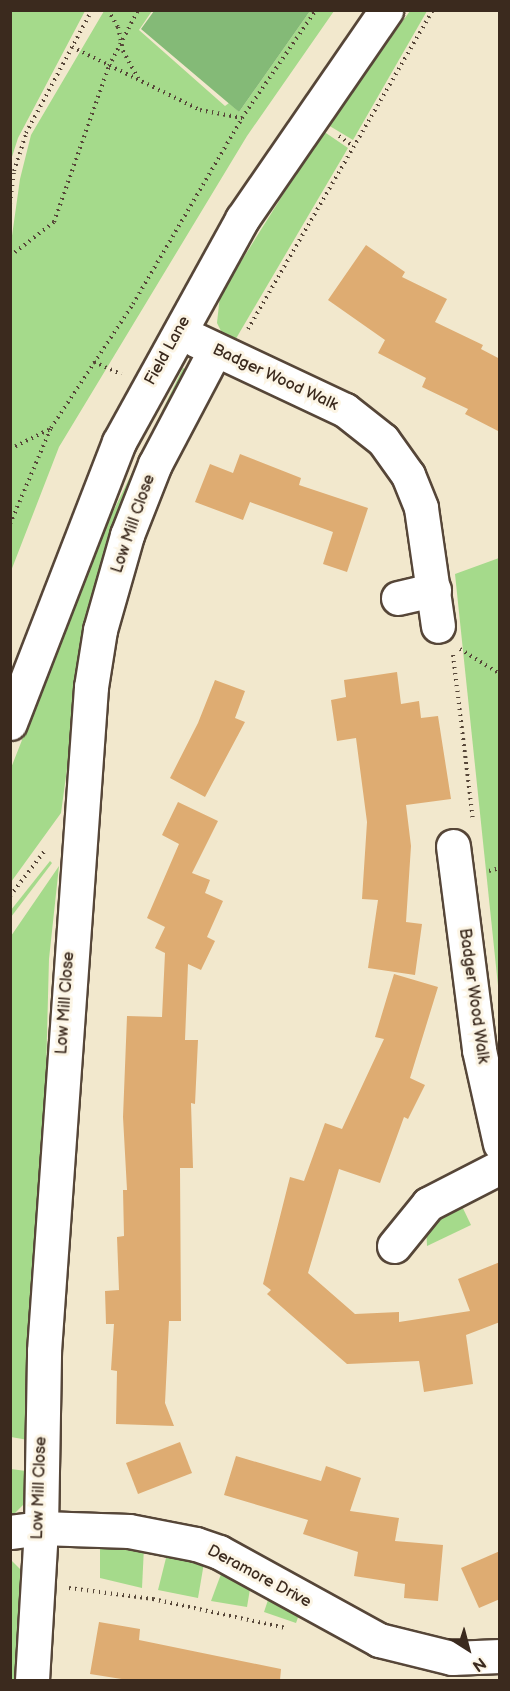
<!DOCTYPE html>
<html>
<head>
<meta charset="utf-8">
<style>
	body { margin:0 }
	#map { position:relative; width:510px; height:1691px; overflow:hidden; background:#f2e8cd; font-family:"Balsamiq Sans",sans-serif }
	div>[style] { position:absolute }
	[style*='--x'] { left:calc(var(--x)*1px); top:calc(var(--y)*1px); width:calc(var(--w)*1px); rotate:calc(var(--a)*1deg) }
	.green>* { inset:0; background:#a5da8b }
	.forest>* { inset:0; background:#84ba77 }
	.building>* { inset:0; background:#deac72 }
	.path>* { height:4px; margin-top:-2px; transform-origin:0; background:repeating-linear-gradient(90deg,#564638 0 1.5px,transparent 0 6px) }
	.roads { filter:drop-shadow(2px 0 #564638) drop-shadow(-2px 0 #564638) drop-shadow(0 2px #564638) drop-shadow(0 -2px #564638) }
	.minor>* { height:33px; margin:-16.5px; padding:0 16.5px; transform-origin:16.5px; border-radius:16.5px; background:#fff }
	span { translate:-50% -50%; white-space:nowrap; text-align:center; line-height:1.15; -webkit-text-stroke:6px #fcf5e5; paint-order:stroke }
	.street-label { font-size:16px; color:#3b2a1e }
	.frame { position:absolute; inset:0; border:12px solid #3b2a1e; pointer-events:none }
	.north { position:absolute; left:438px; top:1619px; width:60px; height:60px; -webkit-text-stroke:4px #fcf5e5; paint-order:stroke; rotate:144deg; font-size:16px; font-weight:700; line-height:24px; text-align:center; color:#3b2a1e }
	.north::after { content:''; display:block; margin:auto; width:21px; height:27px; background:#3b2a1e; clip-path:polygon(50% 0,100% 100%,50% 72%,0 100%) }
</style>
</head>
<body>
<div id="map">
	<div class="green">
		<div style="clip-path:polygon(11px 10px,85px 11px,18px 138px,11px 160px)"></div>
		<div style="clip-path:polygon(104px 11px,152px 11px,139px 30px,225px 106px,229px 103px,239px 112px,310px 11px,334px 11px,247px 136px,59px 447px,11px 571px,10px 250px,20px 179px,31px 135px)"></div>
		<div style="clip-path:polygon(410px 11px,427px 11px,353px 140px,328px 125px)"></div>
		<div style="clip-path:polygon(323px 131px,348px 148px,234px 342px,223px 335px,217px 323px,220px 295px)"></div>
		<div style="clip-path:polygon(183px 368px,188px 371px,73px 725px,61px 813px,11px 882px,11px 768px,108px 522px)"></div>
		<div style="clip-path:polygon(499px 558px,500px 558px,499px 995px,455px 574px)"></div>
		<div style="clip-path:polygon(50px 861px,52px 863px,11px 917px,11px 910px)"></div>
		<div style="clip-path:polygon(59px 866px,49px 959px,43px 1186px,28px 1440px,11px 1437px,11px 936px)"></div>
		<div style="clip-path:polygon(458px 1198px,471px 1225px,427px 1246px,426px 1223px)"></div>
		<div style="clip-path:polygon(11px 1469px,26px 1471px,28px 1500px,11px 1517px)"></div>
		<div style="clip-path:polygon(100px 1542px,144px 1547px,142px 1588px,100px 1578px)"></div>
		<div style="clip-path:polygon(168px 1550px,205px 1557px,198px 1598px,158px 1590px)"></div>
		<div style="clip-path:polygon(10px 1559px,22px 1571px,22px 1680px,11px 1680px)"></div>
		<div style="clip-path:polygon(224px 1566px,251px 1583px,247px 1607px,211px 1601px)"></div>
		<div style="clip-path:polygon(270px 1594px,300px 1612px,296px 1623px,264px 1612px)"></div>
	</div>
	<div class="forest">
		<div style="clip-path:polygon(154px 11px,154px 10px,310px 11px,239px 112px,141px 29px)"></div>
	</div>
	<div class="building">
		<div style="clip-path:polygon(366px 245px,405px 272px,402px 277px,447px 299px,435px 322px,483px 345px,481px 349px,500px 359px,500px 432px,465px 414px,468px 409px,422px 387px,426px 378px,378px 353px,385px 340px,328px 300px)"></div>
		<div style="clip-path:polygon(240px 454px,301px 478px,299px 485px,368px 508px,347px 572px,323px 564px,333px 532px,250px 502px,243px 520px,195px 502px,210px 464px,233px 473px)"></div>
		<div style="clip-path:polygon(397px 672px,401px 704px,419px 701px,421px 718px,438px 716px,451px 799px,406px 805px,411px 846px,406px 922px,422px 924px,415px 975px,368px 968px,378px 900px,362px 899px,367px 822px,356px 738px,337px 741px,331px 700px,346px 697px,344px 680px)"></div>
		<div style="clip-path:polygon(215px 680px,245px 691px,235px 718px,245px 722px,205px 797px,170px 778px,198px 723px)"></div>
		<div style="clip-path:polygon(178px 802px,218px 821px,192px 873px,210px 880px,205px 893px,223px 901px,207px 937px,215px 941px,201px 970px,188px 964px,185px 1040px,198px 1040px,195px 1104px,191px 1103px,193px 1168px,180px 1168px,181px 1321px,169px 1321px,165px 1403px,174px 1426px,116px 1424px,117px 1371px,111px 1370px,114px 1324px,106px 1324px,105px 1291px,119px 1290px,117px 1237px,124px 1236px,123px 1190px,127px 1190px,123px 1117px,127px 1016px,162px 1017px,165px 953px,155px 948px,165px 927px,147px 918px,179px 844px,162px 835px)"></div>
		<div style="clip-path:polygon(394px 974px,438px 987px,410px 1078px,425px 1085px,408px 1119px,404px 1117px,380px 1183px,339px 1169px,308px 1273px,355px 1314px,399px 1312px,399px 1322px,470px 1311px,458px 1279px,500px 1262px,500px 1322px,466px 1335px,473px 1384px,424px 1392px,419px 1361px,347px 1364px,267px 1294px,271px 1290px,263px 1284px,290px 1177px,304px 1181px,325px 1123px,342px 1129px,384px 1039px,375px 1037px)"></div>
		<div style="clip-path:polygon(180px 1442px,192px 1473px,138px 1494px,126px 1463px)"></div>
		<div style="clip-path:polygon(236px 1456px,321px 1481px,326px 1466px,361px 1478px,350px 1511px,399px 1518px,395px 1541px,443px 1545px,438px 1601px,404px 1598px,405px 1584px,354px 1576px,358px 1552px,303px 1534px,308px 1520px,224px 1495px)"></div>
		<div style="clip-path:polygon(500px 1551px,500px 1599px,479px 1608px,461px 1568px)"></div>
		<div style="clip-path:polygon(99px 1622px,140px 1629px,139px 1640px,281px 1669px,280px 1680px,128px 1680px,90px 1674px)"></div>
	</div>
	<div class="path">
		<div style="--x:108;--y:10;--w:20;--a:60"></div>
		<div style="--x:118;--y:27;--w:25;--a:78"></div>
		<div style="--x:123;--y:51;--w:33;--a:61"></div>
		<div style="--x:72;--y:47;--w:143;--a:26.2"></div>
		<div style="--x:200;--y:110;--w:43;--a:10.8"></div>
		<div style="--x:339;--y:136;--w:17;--a:36"></div>
		<div style="--x:10;--y:204;--w:33;--a:-83"></div>
		<div style="--x:14;--y:171;--w:40;--a:-72"></div>
		<div style="--x:26;--y:133;--w:140;--a:-61.8"></div>
		<div style="--x:10;--y:256;--w:56;--a:-37.7"></div>
		<div style="--x:54;--y:222;--w:165;--a:-70.6"></div>
		<div style="--x:109;--y:66;--w:63;--a:-62.6"></div>
		<div style="--x:248;--y:329;--w:369;--a:-59.9"></div>
		<div style="--x:94;--y:362;--w:30;--a:24"></div>
		<div style="--x:10;--y:449;--w:45;--a:-26.6"></div>
		<div style="--x:10;--y:524;--w:104;--a:-66.9"></div>
		<div style="--x:51;--y:428;--w:149;--a:-56.5"></div>
		<div style="--x:133;--y:304;--w:216;--a:-59.6"></div>
		<div style="--x:242;--y:118;--w:131;--a:-55.6"></div>
		<div style="--x:460;--y:649;--w:47;--a:32"></div>
		<div style="--x:453;--y:655;--w:166;--a:83.1"></div>
		<div style="--x:489;--y:871;--w:11;--a:-15"></div>
		<div style="--x:10;--y:896;--w:59;--a:-52.5"></div>
		<div style="--x:69;--y:1588;--w:85;--a:7.5"></div>
		<div style="--x:153;--y:1599;--w:136;--a:12.3"></div>
	</div>
	<div class="roads">
		<div class="minor">
			<div style="--x:196;--y:340;--w:165;--a:25.2"></div>
			<div style="--x:345;--y:410;--w:48;--a:38.3"></div>
			<div style="--x:383;--y:440;--w:43;--a:54.5"></div>
			<div style="--x:408;--y:475;--w:35;--a:68"></div>
			<div style="--x:421;--y:508;--w:119;--a:81.8"></div>
			<div style="--x:398;--y:598;--w:37;--a:-13"></div>
			<div style="--x:10;--y:723;--w:301;--a:-68.8"></div>
			<div style="--x:119;--y:442;--w:255;--a:-61.1"></div>
			<div style="--x:242;--y:219;--w:254;--a:-55.4"></div>
			<div style="--x:453;--y:846;--w:206;--a:82.7"></div>
			<div style="--x:479;--y:1050;--w:96;--a:77.4"></div>
			<div style="--x:394;--y:1246;--w:54;--a:-51"></div>
			<div style="--x:428;--y:1204;--w:81;--a:-27.2"></div>
			<div style="--x:10;--y:1532;--w:31;--a:-7"></div>
			<div style="--x:41;--y:1528;--w:88;--a:2"></div>
			<div style="--x:129;--y:1531;--w:68;--a:11"></div>
			<div style="--x:196;--y:1544;--w:24;--a:19"></div>
			<div style="--x:219;--y:1552;--w:183;--a:28.8"></div>
			<div style="--x:379;--y:1640;--w:75;--a:13.9"></div>
			<div style="--x:452;--y:1658;--w:48;--a:-2.4"></div>
			<div style="--x:32;--y:1680;--w:152;--a:-86.6"></div>
			<div style="--x:41;--y:1528;--w:177;--a:-89"></div>
			<div style="--x:44;--y:1351;--w:666;--a:-85.95"></div>
			<div style="--x:91;--y:687;--w:58;--a:-81"></div>
			<div style="--x:100;--y:630;--w:99;--a:-74.1"></div>
			<div style="--x:127;--y:535;--w:76;--a:-68.5"></div>
			<div style="--x:155;--y:464;--w:129;--a:-62.2"></div>
		</div>
	</div>
	<div class="street-label">
		<span style="left:168px;top:351px;rotate:-61deg">Field Lane</span>
		<span style="left:275px;top:378px;rotate:25deg">Badger Wood Walk</span>
		<span style="left:134px;top:524px;rotate:-71deg">Low Mill Close</span>
		<span style="left:473px;top:996px;rotate:82deg">Badger Wood Walk</span>
		<span style="left:66px;top:1003px;rotate:-86deg">Low Mill Close</span>
		<span style="left:40px;top:1488px;rotate:-88deg">Low Mill Close</span>
		<span style="left:259px;top:1577px;rotate:28deg">Deramore Drive</span>
	</div>
	<div class="frame"></div>
	<div class="north">N</div>
</div>
</body>
</html>
